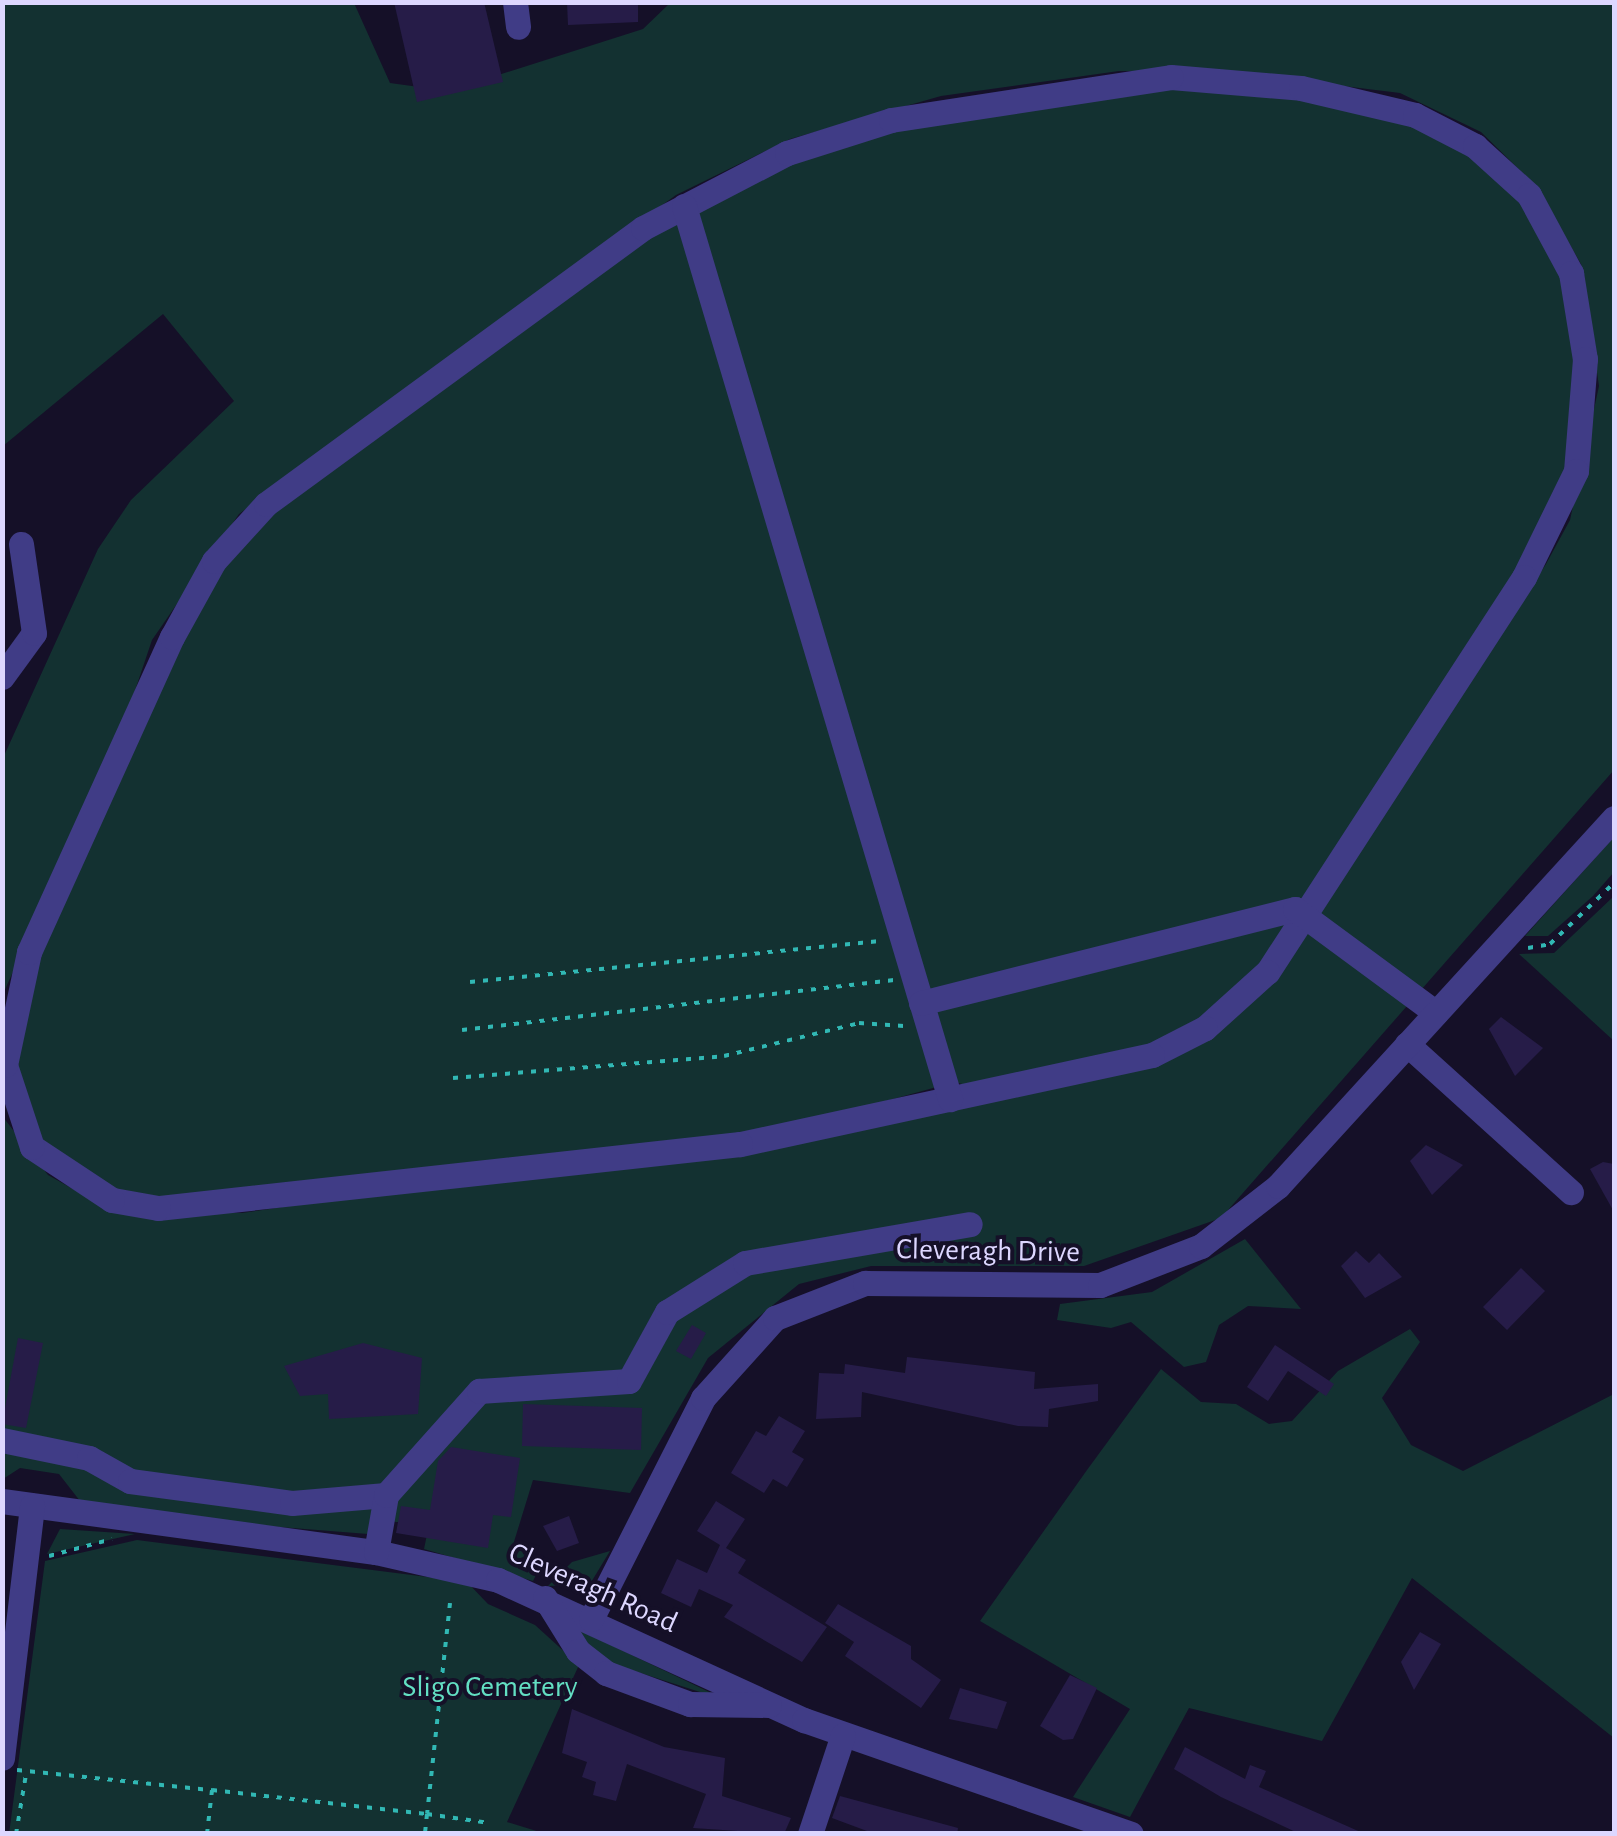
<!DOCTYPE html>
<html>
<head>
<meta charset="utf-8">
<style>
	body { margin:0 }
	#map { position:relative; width:1617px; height:1836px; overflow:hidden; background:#151028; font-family:"Alegreya Sans",sans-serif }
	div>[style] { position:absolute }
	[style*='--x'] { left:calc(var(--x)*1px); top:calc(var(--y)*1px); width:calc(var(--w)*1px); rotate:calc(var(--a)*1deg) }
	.green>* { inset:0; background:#133131 }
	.building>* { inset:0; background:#261c48 }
	.path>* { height:4px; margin-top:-2px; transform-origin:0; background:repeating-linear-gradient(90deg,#31b8b4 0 5px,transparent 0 13px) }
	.minor>* { height:25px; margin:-12.5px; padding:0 12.5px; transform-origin:12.5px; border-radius:12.5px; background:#403c86 }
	span { translate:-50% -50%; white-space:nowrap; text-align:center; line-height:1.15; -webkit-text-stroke:8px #151028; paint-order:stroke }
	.street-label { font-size:30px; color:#ddd7ff }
	.park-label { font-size:30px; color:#63dfc3 }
	.frame { position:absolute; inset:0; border:5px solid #ddd7ff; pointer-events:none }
</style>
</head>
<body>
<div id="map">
	<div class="green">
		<div style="clip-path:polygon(3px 3px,354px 3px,390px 83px,448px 91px,643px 29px,670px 3px,1614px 3px,1614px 770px,1221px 1218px,1084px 1266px,871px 1266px,799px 1284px,708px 1358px,630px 1493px,533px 1480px,513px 1545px,541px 1565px,533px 1581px,424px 1549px,429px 1525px,386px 1521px,368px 1534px,228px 1523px,80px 1501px,59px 1474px,20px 1468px,3px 1479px,3px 1117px,48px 1175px,114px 1212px,242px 1213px,979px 1103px,1177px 1055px,1266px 989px,1546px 564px,1570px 520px,1599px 386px,1581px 264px,1536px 186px,1481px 132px,1400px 93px,1229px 72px,1119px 71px,941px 96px,790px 139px,676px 195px,239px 514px,152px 640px,120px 735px,3px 994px,3px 758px,98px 549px,131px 500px,234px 401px,163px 314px,3px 446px)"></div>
		<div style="clip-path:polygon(1172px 85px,1299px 94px,1410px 121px,1468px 152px,1522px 201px,1561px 266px,1578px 364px,1567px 475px,1521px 575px,1260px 973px,1202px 1025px,1150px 1051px,976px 1088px,955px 1082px,758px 1136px,161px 1205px,117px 1195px,62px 1164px,20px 1117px,13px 1092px,29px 969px,195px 604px,272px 506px,647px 234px,789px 160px,891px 129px)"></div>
		<div style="clip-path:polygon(1614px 837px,1614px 872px,1593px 896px,1548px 936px,1525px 936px)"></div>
		<div style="clip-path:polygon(1614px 896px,1614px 1041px,1519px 954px,1554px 953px)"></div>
		<div style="clip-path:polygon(1245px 1239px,1301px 1309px,1248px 1306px,1219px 1325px,1206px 1362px,1184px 1367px,1131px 1322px,1111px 1328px,1057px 1320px,1060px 1304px,1152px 1292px)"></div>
		<div style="clip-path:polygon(1410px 1329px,1420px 1342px,1382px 1398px,1411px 1445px,1463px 1471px,1614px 1394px,1614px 1738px,1412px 1578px,1322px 1741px,1189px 1708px,1130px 1817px,1073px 1797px,1130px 1709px,980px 1621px,1087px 1470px,1161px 1369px,1201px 1402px,1236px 1404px,1269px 1424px,1292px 1421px,1338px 1371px)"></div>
		<div style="clip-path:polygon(60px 1529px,135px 1534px,47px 1554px)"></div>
		<div style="clip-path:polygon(137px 1540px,467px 1582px,488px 1604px,535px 1625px,579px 1665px,507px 1822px,543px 1833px,9px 1834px,45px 1561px)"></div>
		<div style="clip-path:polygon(610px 1551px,590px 1584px,548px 1586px,572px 1562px)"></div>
		<div style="clip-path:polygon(569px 1625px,728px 1701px,597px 1659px)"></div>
	</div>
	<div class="building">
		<div style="clip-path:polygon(394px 2px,484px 2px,503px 82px,417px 102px)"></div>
		<div style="clip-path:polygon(567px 2px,638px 2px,638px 22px,568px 25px)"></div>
		<div style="clip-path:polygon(1501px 1017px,1543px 1048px,1515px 1076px,1489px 1029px)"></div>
		<div style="clip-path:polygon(1426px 1145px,1463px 1165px,1432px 1195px,1410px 1161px)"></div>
		<div style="clip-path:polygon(1603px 1162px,1614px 1164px,1614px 1212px,1590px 1169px)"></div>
		<div style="clip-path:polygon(1356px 1251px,1369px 1263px,1379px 1253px,1402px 1277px,1365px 1298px,1341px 1266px)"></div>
		<div style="clip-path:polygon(1521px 1268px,1545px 1291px,1507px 1330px,1483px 1307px)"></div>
		<div style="clip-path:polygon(692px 1325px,706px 1333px,691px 1359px,676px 1351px)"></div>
		<div style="clip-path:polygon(18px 1338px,43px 1343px,26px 1428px,2px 1424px)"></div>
		<div style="clip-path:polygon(363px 1343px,422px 1358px,418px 1414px,329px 1419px,328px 1394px,300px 1396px,284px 1366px)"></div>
		<div style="clip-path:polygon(1275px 1345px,1334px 1384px,1326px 1396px,1288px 1371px,1268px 1401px,1247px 1387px)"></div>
		<div style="clip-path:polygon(907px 1357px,1035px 1372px,1034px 1389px,1098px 1384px,1098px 1401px,1049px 1409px,1048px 1427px,1018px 1426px,862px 1392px,861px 1417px,816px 1419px,819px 1373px,844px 1374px,845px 1364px,905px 1373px)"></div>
		<div style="clip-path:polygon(523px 1404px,642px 1408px,641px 1450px,522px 1446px)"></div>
		<div style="clip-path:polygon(779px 1416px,805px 1431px,792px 1452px,804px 1459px,787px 1487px,773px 1479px,764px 1493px,731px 1473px,756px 1431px,766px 1436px)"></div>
		<div style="clip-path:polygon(451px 1447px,520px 1458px,511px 1517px,493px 1515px,488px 1548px,396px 1533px,401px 1506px,430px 1510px,438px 1461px)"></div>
		<div style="clip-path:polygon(716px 1501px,745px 1519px,726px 1548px,746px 1560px,738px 1573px,827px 1627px,802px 1662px,724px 1617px,733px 1605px,699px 1589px,691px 1607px,661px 1593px,677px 1559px,707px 1573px,720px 1545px,697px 1531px)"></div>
		<div style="clip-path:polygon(569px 1516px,579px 1543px,557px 1551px,543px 1526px)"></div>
		<div style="clip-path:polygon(838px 1604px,911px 1646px,911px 1659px,941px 1680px,921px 1708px,845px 1656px,854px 1642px,825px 1623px)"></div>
		<div style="clip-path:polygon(1420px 1632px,1441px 1644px,1414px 1690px,1401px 1662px)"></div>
		<div style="clip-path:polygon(1070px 1675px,1097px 1688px,1073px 1739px,1063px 1740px,1040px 1726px)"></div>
		<div style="clip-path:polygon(960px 1688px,1007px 1702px,997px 1729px,949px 1719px)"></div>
		<div style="clip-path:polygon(572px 1709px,664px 1747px,725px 1758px,722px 1796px,791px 1818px,784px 1834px,693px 1828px,706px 1794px,627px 1764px,616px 1801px,593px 1795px,596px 1782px,582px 1777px,587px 1762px,562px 1753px)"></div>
		<div style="clip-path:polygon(1185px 1747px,1245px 1779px,1250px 1765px,1266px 1771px,1259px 1787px,1365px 1834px,1300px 1834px,1221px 1797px,1174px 1769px)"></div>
		<div style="clip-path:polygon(840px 1796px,958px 1828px,957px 1834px,875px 1834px,832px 1818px)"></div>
	</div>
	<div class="path">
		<div style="--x:1528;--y:948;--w:22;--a:-10"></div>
		<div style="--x:1550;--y:944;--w:88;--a:-43.6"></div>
		<div style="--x:470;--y:982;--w:412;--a:-5.7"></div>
		<div style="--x:462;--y:1030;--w:435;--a:-6.6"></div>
		<div style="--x:453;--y:1078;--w:272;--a:-4.6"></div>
		<div style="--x:724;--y:1056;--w:139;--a:-13.7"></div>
		<div style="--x:859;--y:1023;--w:45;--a:3.8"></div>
		<div style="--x:49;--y:1556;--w:65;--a:-15.1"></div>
		<div style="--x:450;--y:1603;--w:212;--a:96.2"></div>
		<div style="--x:427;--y:1814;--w:63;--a:8.3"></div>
		<div style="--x:17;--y:1770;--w:196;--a:5.9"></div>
		<div style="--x:16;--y:1834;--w:61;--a:-80.5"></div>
		<div style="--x:207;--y:1834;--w:44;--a:-83.5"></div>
		<div style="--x:212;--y:1790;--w:216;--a:6.4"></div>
		<div style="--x:427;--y:1814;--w:20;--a:96"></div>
	</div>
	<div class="minor">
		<div style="--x:515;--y:2;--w:25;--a:83"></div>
		<div style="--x:1171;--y:77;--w:130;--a:4.8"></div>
		<div style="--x:1301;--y:88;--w:117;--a:13.3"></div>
		<div style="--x:1415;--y:115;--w:68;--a:27.3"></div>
		<div style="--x:1475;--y:146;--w:73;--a:42.2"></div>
		<div style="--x:1529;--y:195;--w:89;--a:61.7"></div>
		<div style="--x:1571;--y:273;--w:87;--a:80.8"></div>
		<div style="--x:1585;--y:359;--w:112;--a:94.6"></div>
		<div style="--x:1576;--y:471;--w:118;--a:116.1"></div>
		<div style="--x:1524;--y:577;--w:471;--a:123"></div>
		<div style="--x:1267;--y:972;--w:84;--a:137.9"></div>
		<div style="--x:1205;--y:1028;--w:59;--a:153"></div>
		<div style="--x:1152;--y:1055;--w:422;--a:167.8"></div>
		<div style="--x:740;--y:1144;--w:586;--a:173.72"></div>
		<div style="--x:158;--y:1208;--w:47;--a:-170.1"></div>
		<div style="--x:112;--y:1200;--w:96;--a:-146.5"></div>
		<div style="--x:32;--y:1147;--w:86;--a:-108.2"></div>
		<div style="--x:5;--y:1065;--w:116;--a:-78"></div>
		<div style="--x:29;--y:952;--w:346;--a:-65.6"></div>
		<div style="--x:172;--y:637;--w:87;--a:-61.1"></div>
		<div style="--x:214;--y:561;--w:77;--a:-47.6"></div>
		<div style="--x:266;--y:504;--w:467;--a:-36.2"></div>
		<div style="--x:643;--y:228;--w:162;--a:-27.5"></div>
		<div style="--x:787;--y:153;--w:109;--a:-17.6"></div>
		<div style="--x:891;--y:120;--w:283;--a:-8.7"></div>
		<div style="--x:684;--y:206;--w:932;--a:73.41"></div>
		<div style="--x:2;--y:677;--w:54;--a:-54"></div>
		<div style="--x:34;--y:633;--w:90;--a:-98.3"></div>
		<div style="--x:921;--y:1003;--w:386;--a:-14.1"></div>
		<div style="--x:1295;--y:909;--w:175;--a:36.4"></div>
		<div style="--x:1407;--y:1044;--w:221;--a:42.1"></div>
		<div style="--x:2;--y:1440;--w:89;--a:11.7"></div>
		<div style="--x:89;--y:1458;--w:47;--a:29.3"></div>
		<div style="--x:130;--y:1481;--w:163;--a:7.7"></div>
		<div style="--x:292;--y:1503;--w:94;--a:-4.9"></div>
		<div style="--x:2;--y:1501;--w:377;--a:7.8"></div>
		<div style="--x:376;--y:1552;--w:125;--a:12.9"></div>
		<div style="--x:498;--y:1580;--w:337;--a:24.6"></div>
		<div style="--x:804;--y:1720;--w:346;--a:19.2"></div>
		<div style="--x:376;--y:1552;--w:58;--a:-80"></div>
		<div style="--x:386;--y:1495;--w:140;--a:-48.2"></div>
		<div style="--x:479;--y:1391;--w:150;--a:-3.8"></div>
		<div style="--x:629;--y:1381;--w:79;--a:-61.2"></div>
		<div style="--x:667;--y:1312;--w:92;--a:-32.1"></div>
		<div style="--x:745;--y:1263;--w:228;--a:-9.8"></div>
		<div style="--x:545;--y:1598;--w:62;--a:58.1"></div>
		<div style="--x:578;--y:1651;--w:36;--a:38"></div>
		<div style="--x:606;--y:1673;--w:90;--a:20.3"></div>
		<div style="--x:690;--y:1704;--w:79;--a:0.7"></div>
		<div style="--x:591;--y:1619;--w:248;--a:-63.1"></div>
		<div style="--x:703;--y:1398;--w:108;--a:-48"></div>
		<div style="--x:775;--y:1318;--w:97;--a:-21.3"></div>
		<div style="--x:865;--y:1283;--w:235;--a:0.5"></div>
		<div style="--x:1100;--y:1285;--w:108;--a:-21.1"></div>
		<div style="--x:1201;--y:1246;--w:98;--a:-37.9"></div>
		<div style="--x:1278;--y:1186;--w:498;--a:-47.6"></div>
		<div style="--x:2;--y:1758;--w:254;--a:-83.2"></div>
		<div style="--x:810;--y:1834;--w:104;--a:-71.6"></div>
	</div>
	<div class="street-label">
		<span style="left:988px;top:1251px;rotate:1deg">Cleveragh Drive</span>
		<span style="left:593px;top:1588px;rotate:24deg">Cleveragh Road</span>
	</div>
	<div class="park-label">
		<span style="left:490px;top:1687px">Sligo Cemetery</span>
	</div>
	<div class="frame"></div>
</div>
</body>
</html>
